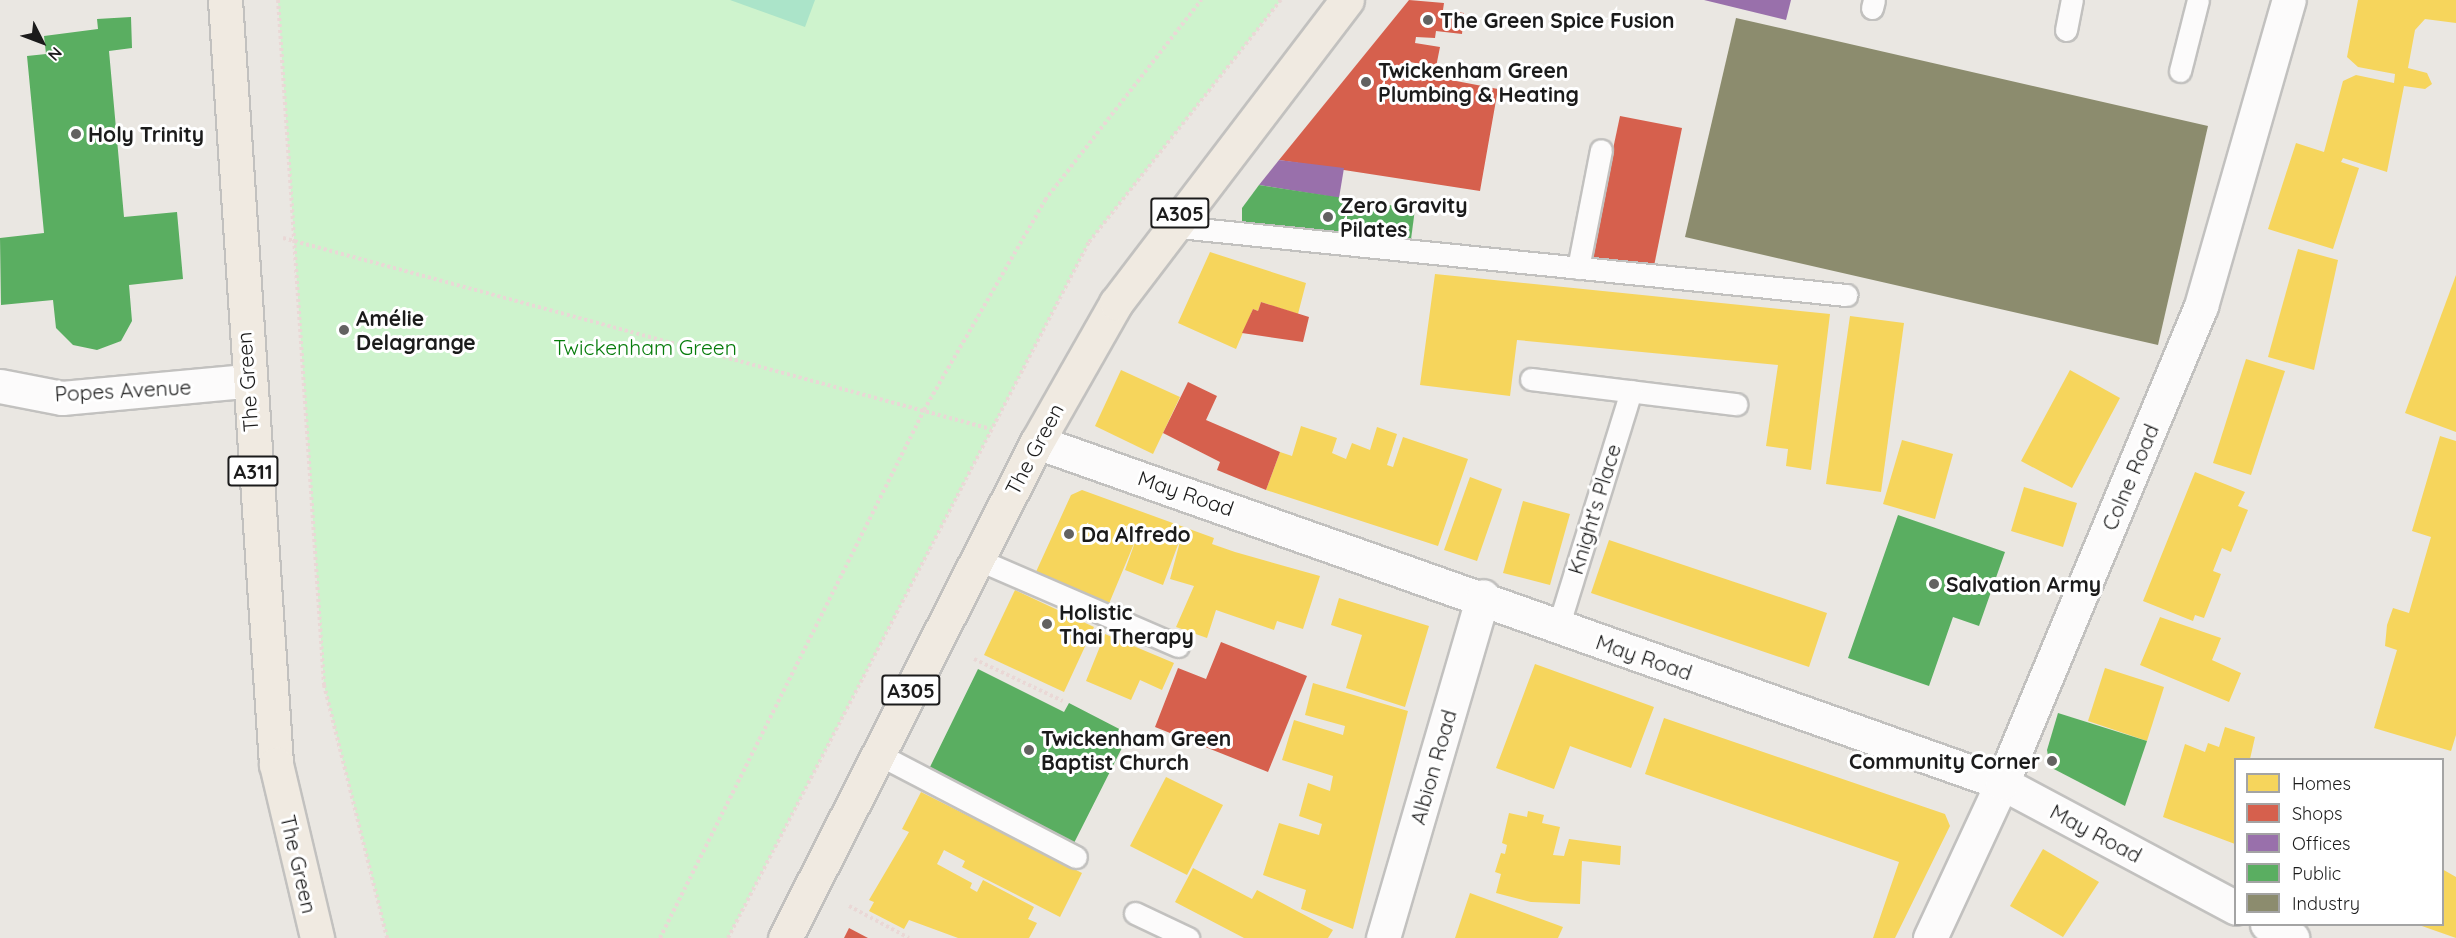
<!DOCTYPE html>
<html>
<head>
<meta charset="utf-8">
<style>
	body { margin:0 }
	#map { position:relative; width:2456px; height:938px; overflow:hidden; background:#eae7e2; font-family:Quicksand,sans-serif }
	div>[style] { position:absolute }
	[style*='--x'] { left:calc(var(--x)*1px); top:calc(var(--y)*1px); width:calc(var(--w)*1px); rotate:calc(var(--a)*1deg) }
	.park>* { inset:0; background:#cef3cd }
	.pitch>* { inset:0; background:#abe4c9 }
	.homes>* { inset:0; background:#f6d55c }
	.shops>* { inset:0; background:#d6604d }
	.offices>* { inset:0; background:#9970ab }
	.public>* { inset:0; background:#5aae61 }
	.industry>* { inset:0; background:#8c8c6e }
	.path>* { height:4px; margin-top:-2px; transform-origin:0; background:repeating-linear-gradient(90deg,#ead8d6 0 3px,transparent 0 6px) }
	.roads { filter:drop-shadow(2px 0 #c2c1bf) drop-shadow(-2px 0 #c2c1bf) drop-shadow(0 2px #c2c1bf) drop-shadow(0 -2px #c2c1bf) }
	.lane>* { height:21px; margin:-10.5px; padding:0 10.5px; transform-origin:10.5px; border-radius:10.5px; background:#fcfbfb }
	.street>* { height:33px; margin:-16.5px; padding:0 16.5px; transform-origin:16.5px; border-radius:16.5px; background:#fcfbfb }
	.primary>* { height:33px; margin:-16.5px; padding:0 16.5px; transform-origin:16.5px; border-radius:16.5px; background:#f0eae1 }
	.dots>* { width:16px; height:16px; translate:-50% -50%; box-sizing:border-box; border:3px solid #fff; border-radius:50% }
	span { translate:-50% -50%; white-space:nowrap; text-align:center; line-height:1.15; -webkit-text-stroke:6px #fff; paint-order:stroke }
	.shield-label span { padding:2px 4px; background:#fff; border:2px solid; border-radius:4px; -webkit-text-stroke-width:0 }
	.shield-label { font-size:20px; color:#1b1b1b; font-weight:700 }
	.poi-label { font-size:21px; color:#1b1b1b; font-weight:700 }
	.left { translate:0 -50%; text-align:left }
	.right { translate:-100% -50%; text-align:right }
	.park-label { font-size:21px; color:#067c0b }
	.street-label { font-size:21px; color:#1b1b1b }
	.legend { position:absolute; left:2234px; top:758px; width:210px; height:168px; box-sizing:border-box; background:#fff; border:2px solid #a4a4a4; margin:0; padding:8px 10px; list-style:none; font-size:18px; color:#1b1b1b }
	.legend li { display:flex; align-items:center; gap:12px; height:30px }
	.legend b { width:30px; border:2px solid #a4a4a4 }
	.north { position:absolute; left:12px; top:12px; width:60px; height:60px; -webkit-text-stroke:4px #fff; paint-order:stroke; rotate:132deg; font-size:16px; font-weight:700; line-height:24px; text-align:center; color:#1b1b1b }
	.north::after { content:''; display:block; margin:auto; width:21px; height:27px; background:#1b1b1b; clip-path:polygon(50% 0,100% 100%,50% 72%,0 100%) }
</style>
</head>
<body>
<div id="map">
	<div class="park">
		<div style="clip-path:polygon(278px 0,1281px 0,1089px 242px,728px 938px,387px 938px,324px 685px)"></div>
	</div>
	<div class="pitch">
		<div style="clip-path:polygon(730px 0,815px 0,805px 27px)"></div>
	</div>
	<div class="homes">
		<div style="clip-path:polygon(2358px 0,2456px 0,2456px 23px,2425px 19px,2415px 30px,2408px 68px,2427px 73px,2432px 84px,2425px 89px,2404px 86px,2387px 172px,2343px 158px,2341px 162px,2359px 168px,2333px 249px,2268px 229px,2296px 143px,2324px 152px,2343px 81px,2356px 75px,2394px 83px,2395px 74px,2358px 67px,2347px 57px)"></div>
		<div style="clip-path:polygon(2298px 249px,2338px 260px,2314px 370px,2268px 357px)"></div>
		<div style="clip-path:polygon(1210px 252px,1306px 283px,1298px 314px,1261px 302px,1258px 311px,1253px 309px,1236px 349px,1178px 323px)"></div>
		<div style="clip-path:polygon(1435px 274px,1830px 314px,1811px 470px,1786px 466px,1788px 449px,1766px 446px,1778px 365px,1517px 340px,1510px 396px,1420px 385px)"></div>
		<div style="clip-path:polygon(2456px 275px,2456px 432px,2405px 413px)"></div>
		<div style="clip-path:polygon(1850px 316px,1904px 323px,1881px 492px,1826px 484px)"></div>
		<div style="clip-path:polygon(2246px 359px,2285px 371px,2251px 475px,2213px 463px)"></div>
		<div style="clip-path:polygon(1121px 370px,1180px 397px,1153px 454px,1095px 426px)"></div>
		<div style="clip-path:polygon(2070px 370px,2120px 398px,2072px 488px,2021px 461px)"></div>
		<div style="clip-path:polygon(1301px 426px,1337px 438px,1332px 453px,1346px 459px,1352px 443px,1370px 450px,1377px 427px,1397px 434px,1387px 465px,1393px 467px,1403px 437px,1468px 459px,1438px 546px,1266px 490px,1280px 452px,1292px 456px)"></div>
		<div style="clip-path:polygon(2440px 436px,2456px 441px,2456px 735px,2451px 751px,2374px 728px,2397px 650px,2385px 646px,2387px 625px,2393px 608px,2409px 613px,2431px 537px,2412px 531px)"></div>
		<div style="clip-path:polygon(1902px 440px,1953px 454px,1935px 519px,1883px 504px)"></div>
		<div style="clip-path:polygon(2195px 472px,2245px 492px,2238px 506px,2248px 510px,2231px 552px,2222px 548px,2213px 571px,2221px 574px,2204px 618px,2195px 615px,2193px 621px,2143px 601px)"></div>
		<div style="clip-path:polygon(1470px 477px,1502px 489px,1477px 561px,1444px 550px)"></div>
		<div style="clip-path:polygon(2024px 487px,2077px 503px,2063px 547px,2011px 531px)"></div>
		<div style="clip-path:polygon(1082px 490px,1214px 538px,1212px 544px,1235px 552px,1320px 576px,1303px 629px,1277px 621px,1274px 630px,1216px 610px,1207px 638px,1176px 627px,1194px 586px,1170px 579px,1182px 534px,1163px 585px,1125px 570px,1138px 534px,1108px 606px,1035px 574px,1071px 495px)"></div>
		<div style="clip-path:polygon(1523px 501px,1570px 514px,1550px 585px,1503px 573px)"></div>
		<div style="clip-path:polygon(1609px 540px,1827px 613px,1809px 667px,1591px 593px)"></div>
		<div style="clip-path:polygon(1015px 590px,1094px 627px,1064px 692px,984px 655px)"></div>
		<div style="clip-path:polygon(1339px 598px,1429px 626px,1405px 707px,1346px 688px,1362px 635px,1331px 625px)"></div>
		<div style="clip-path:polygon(2160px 617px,2221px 638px,2212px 660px,2241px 673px,2229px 702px,2140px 665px)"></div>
		<div style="clip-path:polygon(1105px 634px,1174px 663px,1162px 690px,1140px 680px,1131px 700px,1086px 681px)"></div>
		<div style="clip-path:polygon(1535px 664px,1654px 707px,1631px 768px,1570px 746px,1554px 789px,1496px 768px)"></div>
		<div style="clip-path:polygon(2105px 668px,2164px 687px,2147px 741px,2088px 721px)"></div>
		<div style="clip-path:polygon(1313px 683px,1408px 711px,1353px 929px,1301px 909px,1306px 890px,1263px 875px,1279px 823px,1319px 835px,1322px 824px,1299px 816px,1308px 783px,1330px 791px,1333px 776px,1282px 760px,1294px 720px,1343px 735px,1345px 726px,1305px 715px)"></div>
		<div style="clip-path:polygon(1664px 718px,1945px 814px,1950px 826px,1895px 938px,1873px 938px,1899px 862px,1645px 774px)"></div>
		<div style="clip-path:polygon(2225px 727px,2255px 737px,2250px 759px,2235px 759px,2235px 844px,2163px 817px,2185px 744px,2205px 752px,2208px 743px,2219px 747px)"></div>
		<div style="clip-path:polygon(1166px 777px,1223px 805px,1187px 875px,1130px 846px)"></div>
		<div style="clip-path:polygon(921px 792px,1082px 873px,1060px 917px,962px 867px,965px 861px,944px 850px,937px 864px,972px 883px,970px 888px,977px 892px,983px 880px,1034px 907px,1028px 919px,1037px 923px,1029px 938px,958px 938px,909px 920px,904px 929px,869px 911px,874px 902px,869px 900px,909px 832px,902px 829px)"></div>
		<div style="clip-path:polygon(1528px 811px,1544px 815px,1542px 823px,1560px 827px,1553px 855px,1564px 856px,1569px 839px,1621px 846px,1620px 865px,1582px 861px,1580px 904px,1531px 902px,1496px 893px,1501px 874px,1495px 872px,1501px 853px,1505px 854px,1507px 845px,1502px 843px,1509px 813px,1527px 817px)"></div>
		<div style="clip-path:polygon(2043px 849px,2099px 882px,2063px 937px,2010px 906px)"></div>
		<div style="clip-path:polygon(1193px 868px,1252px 899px,1257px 890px,1333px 930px,1328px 938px,1244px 938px,1175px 902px)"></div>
		<div style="clip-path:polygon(2442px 869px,2456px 877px,2456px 938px,2419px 925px,2442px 924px)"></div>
		<div style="clip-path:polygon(1470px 893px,1563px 927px,1558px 938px,1455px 938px)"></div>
	</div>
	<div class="shops">
		<div style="clip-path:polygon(1409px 0,1444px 3px,1443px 10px,1464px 13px,1462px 34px,1436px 31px,1435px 38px,1416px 37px,1415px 43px,1440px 47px,1436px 67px,1410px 62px,1409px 72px,1498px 89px,1480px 191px,1279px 160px)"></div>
		<div style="clip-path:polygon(1620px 116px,1682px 128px,1653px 271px,1590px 258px)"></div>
		<div style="clip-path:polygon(1261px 302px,1309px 317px,1303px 342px,1242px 333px,1253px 309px,1258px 311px)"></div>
		<div style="clip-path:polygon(1188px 382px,1217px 396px,1206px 420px,1280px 452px,1266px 490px,1217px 470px,1220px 462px,1163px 433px)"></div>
		<div style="clip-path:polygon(1221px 642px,1307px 676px,1268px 772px,1155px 727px,1178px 668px,1206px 679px)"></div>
		<div style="clip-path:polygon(849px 928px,868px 938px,844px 938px)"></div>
	</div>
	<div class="offices">
		<div style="clip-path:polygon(1704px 0,1791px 0,1786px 20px)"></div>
		<div style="clip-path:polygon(1279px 160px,1344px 168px,1339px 198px,1259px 185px)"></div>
	</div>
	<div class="public">
		<div style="clip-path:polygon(131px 17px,132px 48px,109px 51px,124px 217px,177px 212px,183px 279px,129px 285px,132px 321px,121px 341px,97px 350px,73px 345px,56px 328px,53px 300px,1px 305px,0 238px,44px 233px,27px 56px,46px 54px,44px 36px,98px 29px,97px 19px)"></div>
		<div style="clip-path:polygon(1259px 185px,1415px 209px,1410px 247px,1242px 225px,1242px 208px)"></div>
		<div style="clip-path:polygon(1898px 515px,2005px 552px,1979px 626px,1953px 617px,1929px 686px,1848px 658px)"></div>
		<div style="clip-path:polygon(978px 669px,1064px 712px,1069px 703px,1129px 734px,1073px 845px,930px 767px)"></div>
		<div style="clip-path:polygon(2058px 713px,2147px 741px,2125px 806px,2050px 767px,2047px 750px)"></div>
	</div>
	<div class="industry">
		<div style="clip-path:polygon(1736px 18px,2208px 126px,2158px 345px,1685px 237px)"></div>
	</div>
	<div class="path">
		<div style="--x:278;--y:0;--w:687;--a:86.16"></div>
		<div style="--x:324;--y:685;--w:261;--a:76"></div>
		<div style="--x:283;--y:238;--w:733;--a:15.1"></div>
		<div style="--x:974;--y:659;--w:98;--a:25.3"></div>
		<div style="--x:849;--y:906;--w:68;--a:28.1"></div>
		<div style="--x:660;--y:938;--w:590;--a:-63.43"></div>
		<div style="--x:924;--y:410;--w:242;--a:-60"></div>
		<div style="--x:1045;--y:200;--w:254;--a:-52"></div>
		<div style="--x:728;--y:938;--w:784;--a:-62.59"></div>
		<div style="--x:1089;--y:242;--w:309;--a:-51.6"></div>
	</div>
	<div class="roads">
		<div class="lane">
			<div style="--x:1872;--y:8;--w:8;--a:-76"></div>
			<div style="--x:2066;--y:30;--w:31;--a:-79"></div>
			<div style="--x:2180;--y:71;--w:73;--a:-75.8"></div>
			<div style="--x:1169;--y:226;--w:681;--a:5.82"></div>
			<div style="--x:1578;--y:268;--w:120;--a:-79"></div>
			<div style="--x:1531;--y:379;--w:207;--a:7"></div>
			<div style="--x:977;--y:559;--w:219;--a:23.4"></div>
			<div style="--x:1558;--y:627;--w:247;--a:-72.8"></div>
			<div style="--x:878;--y:754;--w:223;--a:27.5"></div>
			<div style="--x:1135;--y:913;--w:59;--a:25.3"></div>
		</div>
		<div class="street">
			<div style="--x:0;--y:386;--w:63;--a:11"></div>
			<div style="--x:62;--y:398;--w:185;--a:-5.3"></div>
			<div style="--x:1037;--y:442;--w:1023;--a:19.46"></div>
			<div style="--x:2002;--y:783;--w:265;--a:28.1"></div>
			<div style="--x:2267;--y:924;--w:29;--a:29"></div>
			<div style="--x:1383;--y:938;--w:356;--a:-73.7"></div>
			<div style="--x:1930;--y:938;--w:171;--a:-65.1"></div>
			<div style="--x:2002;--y:783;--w:517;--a:-67.35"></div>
			<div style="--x:2201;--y:306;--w:318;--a:-74"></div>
		</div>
		<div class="primary">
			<div style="--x:225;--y:0;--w:766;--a:86.18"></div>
			<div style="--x:276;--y:764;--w:179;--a:76.7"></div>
			<div style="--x:785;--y:938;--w:556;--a:-63.07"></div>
			<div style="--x:1037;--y:442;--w:160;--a:-60.4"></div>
			<div style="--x:1116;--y:303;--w:381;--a:-52.7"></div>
		</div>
	</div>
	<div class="dots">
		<div style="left:1428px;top:20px;background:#636261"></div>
		<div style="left:1366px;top:82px;background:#636261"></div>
		<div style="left:76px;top:134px;background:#636261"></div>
		<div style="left:1328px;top:217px;background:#636261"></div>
		<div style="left:344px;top:330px;background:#636261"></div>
		<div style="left:1069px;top:534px;background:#636261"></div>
		<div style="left:1934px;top:584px;background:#636261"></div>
		<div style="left:1047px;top:624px;background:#636261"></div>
		<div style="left:1029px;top:750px;background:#636261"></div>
		<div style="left:2052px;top:761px;background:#636261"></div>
	</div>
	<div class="shield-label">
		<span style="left:1180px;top:213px">A305</span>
		<span style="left:253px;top:471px">A311</span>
		<span style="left:911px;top:690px">A305</span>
	</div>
	<div class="poi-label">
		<span class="left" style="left:1440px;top:20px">The Green Spice Fusion</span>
		<span class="left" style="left:1378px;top:82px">Twickenham Green<br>Plumbing &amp; Heating</span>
		<span class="left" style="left:88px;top:134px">Holy Trinity</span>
		<span class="left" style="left:1340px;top:217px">Zero Gravity<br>Pilates</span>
		<span class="left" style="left:356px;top:330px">Amélie<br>Delagrange</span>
		<span class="left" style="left:1081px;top:534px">Da Alfredo</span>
		<span class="left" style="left:1946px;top:584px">Salvation Army</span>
		<span class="left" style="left:1059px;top:624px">Holistic<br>Thai Therapy</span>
		<span class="left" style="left:1041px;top:750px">Twickenham Green<br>Baptist Church</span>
		<span class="right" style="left:2040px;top:761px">Community Corner</span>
	</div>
	<div class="park-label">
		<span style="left:645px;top:347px">Twickenham Green</span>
	</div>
	<div class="street-label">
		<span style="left:247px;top:382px;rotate:-94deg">The Green</span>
		<span style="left:123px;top:390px;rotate:-3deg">Popes Avenue</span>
		<span style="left:1034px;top:449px;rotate:-62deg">The Green</span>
		<span style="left:2130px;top:477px;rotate:-67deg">Colne Road</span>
		<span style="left:1186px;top:493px;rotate:19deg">May Road</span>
		<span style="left:1594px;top:509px;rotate:-73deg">Knight's Place</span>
		<span style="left:1644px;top:657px;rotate:19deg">May Road</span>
		<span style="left:1433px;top:767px;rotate:-74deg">Albion Road</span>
		<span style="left:2096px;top:833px;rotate:28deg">May Road</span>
		<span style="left:299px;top:864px;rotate:77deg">The Green</span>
	</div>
	<ul class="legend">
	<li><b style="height:16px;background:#f6d55c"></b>Homes</li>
	<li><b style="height:16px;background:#d6604d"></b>Shops</li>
	<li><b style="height:16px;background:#9970ab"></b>Offices</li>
	<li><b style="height:16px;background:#5aae61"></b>Public</li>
	<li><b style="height:16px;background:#8c8c6e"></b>Industry</li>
	</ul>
	<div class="north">N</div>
</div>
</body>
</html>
